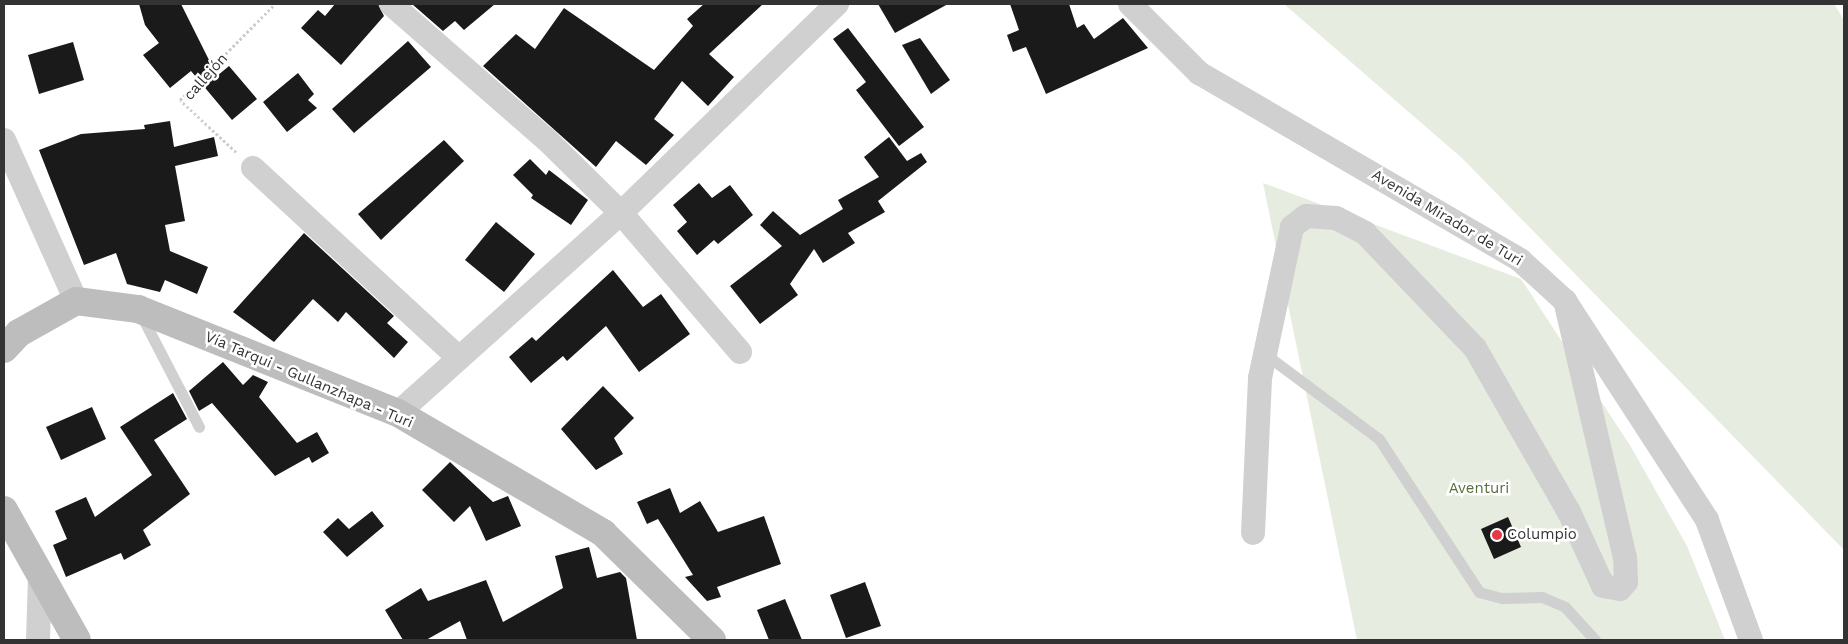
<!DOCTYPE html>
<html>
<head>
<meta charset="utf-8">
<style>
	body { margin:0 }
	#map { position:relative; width:1848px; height:644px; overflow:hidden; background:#fff; font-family:"Work Sans",sans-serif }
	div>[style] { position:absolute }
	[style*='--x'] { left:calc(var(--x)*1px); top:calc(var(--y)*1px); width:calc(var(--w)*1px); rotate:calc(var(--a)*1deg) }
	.green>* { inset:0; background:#e6ecdf }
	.building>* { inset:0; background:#1a1a1a }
	.path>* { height:3px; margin-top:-1.5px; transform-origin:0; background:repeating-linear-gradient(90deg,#cdcdcd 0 2.5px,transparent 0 5px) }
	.service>* { height:11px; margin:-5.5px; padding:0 5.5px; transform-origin:5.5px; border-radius:5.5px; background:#d0d0d0 }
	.minor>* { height:24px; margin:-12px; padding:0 12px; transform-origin:12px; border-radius:12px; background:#d0d0d0 }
	.secondary>* { height:28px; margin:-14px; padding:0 14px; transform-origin:14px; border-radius:14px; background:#bdbdbd }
	.dots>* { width:14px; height:14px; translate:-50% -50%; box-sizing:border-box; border:2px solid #fff; border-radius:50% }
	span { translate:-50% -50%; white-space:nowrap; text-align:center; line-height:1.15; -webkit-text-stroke:5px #fff; paint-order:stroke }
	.street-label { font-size:15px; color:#333 }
	.park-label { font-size:15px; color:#56703f }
	.poi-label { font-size:15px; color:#333 }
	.left { translate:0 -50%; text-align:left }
	.frame { position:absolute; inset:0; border:5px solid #333; pointer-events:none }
</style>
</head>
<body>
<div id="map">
	<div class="green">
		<div style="clip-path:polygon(1284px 4px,1834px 4px,1844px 20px,1844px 550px,1463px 159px)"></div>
		<div style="clip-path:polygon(1263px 183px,1521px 279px,1631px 447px,1687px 546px,1725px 640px,1357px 640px)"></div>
	</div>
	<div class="building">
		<div style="clip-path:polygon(139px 4px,181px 4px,217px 76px,229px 66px,257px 99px,232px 120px,191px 71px,170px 88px,143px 55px,159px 43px,145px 25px)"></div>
		<div style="clip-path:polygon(335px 4px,378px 4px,384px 16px,341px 65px,301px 28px,318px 10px,325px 16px)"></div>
		<div style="clip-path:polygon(412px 4px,495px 4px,464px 30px,455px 21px,443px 31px)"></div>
		<div style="clip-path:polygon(704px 4px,763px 4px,709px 54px,734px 77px,708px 106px,682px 81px,654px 119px,674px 135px,646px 165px,616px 141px,596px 167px,483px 66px,516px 34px,535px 49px,564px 8px,654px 70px,693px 26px,687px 19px)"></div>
		<div style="clip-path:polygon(878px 4px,948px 4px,895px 33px)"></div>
		<div style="clip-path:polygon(1010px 4px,1069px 4px,1077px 28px,1084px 24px,1094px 39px,1123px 18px,1148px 48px,1046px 94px,1026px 47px,1013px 52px,1007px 35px,1019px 30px)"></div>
		<div style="clip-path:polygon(848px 28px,924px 127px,899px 146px,856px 90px,866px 82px,833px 39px)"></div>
		<div style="clip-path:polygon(920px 38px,950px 80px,931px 94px,902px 45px)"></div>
		<div style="clip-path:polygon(408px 41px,431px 67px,354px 133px,332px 109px)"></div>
		<div style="clip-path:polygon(73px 42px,84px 80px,39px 94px,28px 55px)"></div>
		<div style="clip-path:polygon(298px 73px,314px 94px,308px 100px,317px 108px,287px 132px,263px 102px)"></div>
		<div style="clip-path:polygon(170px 121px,174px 147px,214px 137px,218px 156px,175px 166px,185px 221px,165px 225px,170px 251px,208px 267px,197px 294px,165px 280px,160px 292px,127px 284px,116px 253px,84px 265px,39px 150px,81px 134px,145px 129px,144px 125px)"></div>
		<div style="clip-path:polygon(889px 137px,907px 161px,921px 153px,927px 162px,878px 201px,885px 212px,848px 233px,855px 243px,823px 263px,814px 249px,790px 284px,798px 295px,760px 324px,730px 286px,782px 246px,760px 225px,773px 211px,800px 235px,843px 209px,838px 200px,879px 177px,864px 157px)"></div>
		<div style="clip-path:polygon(444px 140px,464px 161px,381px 240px,358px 214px)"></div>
		<div style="clip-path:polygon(530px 159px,546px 175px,549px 170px,588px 200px,571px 225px,531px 198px,533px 195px,513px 175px)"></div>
		<div style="clip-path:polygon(699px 183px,712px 198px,730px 185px,753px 215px,718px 244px,714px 240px,697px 255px,677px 231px,687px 222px,673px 205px)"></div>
		<div style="clip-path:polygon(496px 222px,535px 254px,504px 292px,465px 260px)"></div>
		<div style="clip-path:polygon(304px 233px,394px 316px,387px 323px,408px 342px,394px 358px,346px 312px,338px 322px,313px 299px,274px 342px,233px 312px)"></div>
		<div style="clip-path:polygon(613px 270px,643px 307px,661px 294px,690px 334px,639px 372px,606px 326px,567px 361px,563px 356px,531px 383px,509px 357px,532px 337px,536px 341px)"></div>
		<div style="clip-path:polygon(223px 362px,243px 385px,253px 375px,268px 382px,259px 397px,297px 443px,317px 432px,329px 453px,312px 463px,309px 457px,275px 476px,212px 403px,199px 411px,189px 391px)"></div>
		<div style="clip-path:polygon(603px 386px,634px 418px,614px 438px,623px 454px,596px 470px,561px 429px)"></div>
		<div style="clip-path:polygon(173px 393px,187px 419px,154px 440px,190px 494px,143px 530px,151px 545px,124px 560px,121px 553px,66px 577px,53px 545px,67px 539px,55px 511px,86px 497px,95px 517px,152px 475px,120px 427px)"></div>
		<div style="clip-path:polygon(92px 407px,106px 439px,61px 460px,46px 427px)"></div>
		<div style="clip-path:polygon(450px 462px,493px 502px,508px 496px,521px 526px,486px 541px,470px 506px,454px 522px,422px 490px)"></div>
		<div style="clip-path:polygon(670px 488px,680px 513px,700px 501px,718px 532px,764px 516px,781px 564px,717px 587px,721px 597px,707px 601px,685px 577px,693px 575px,658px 519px,647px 524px,637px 502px)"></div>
		<div style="clip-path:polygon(372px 511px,384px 526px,347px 557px,323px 532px,338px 518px,349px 529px)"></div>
		<div style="clip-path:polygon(1508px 517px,1521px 547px,1494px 559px,1481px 529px)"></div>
		<div style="clip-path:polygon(589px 547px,597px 578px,620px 572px,626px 578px,637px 640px,467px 640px,460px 621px,426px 640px,403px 640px,385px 610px,421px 588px,428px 601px,486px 580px,503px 622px,563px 588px,555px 556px)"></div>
		<div style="clip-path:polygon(865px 582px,881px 626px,846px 638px,830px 595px)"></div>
		<div style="clip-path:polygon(785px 599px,802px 640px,769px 640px,757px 610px)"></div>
	</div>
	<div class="path">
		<div style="--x:236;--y:152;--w:76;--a:-137.1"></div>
		<div style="--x:180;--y:100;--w:135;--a:-45.3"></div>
	</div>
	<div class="service">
		<div style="--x:141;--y:315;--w:126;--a:62.6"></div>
		<div style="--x:1265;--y:354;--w:142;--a:36.7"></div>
		<div style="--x:1379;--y:439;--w:183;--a:56.8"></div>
		<div style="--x:1479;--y:592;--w:24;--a:15"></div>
		<div style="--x:1502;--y:598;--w:40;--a:-1.4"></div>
		<div style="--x:1542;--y:597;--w:25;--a:23"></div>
		<div style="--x:1565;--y:607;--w:45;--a:47.7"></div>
	</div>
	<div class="minor">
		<div style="--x:391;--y:4;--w:206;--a:41.1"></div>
		<div style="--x:546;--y:139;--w:105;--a:44.6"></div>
		<div style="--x:621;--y:213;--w:183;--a:49.4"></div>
		<div style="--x:1130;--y:4;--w:98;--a:45"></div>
		<div style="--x:1199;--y:73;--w:371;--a:30.2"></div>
		<div style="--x:1520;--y:260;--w:61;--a:42.3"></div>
		<div style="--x:1565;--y:301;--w:261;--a:57"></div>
		<div style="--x:1707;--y:520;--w:128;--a:69.9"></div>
		<div style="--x:4;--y:140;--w:176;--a:65.9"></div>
		<div style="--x:253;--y:168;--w:280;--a:42.7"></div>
		<div style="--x:398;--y:413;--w:300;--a:-41.9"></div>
		<div style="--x:621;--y:213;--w:301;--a:-44.1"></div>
		<div style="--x:1253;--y:533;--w:155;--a:-87.4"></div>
		<div style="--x:1260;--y:378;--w:154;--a:-78"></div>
		<div style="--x:1292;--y:227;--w:18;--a:-38"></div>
		<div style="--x:1306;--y:216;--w:30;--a:4"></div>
		<div style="--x:1336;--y:218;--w:33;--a:27"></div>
		<div style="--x:1365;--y:233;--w:159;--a:46.3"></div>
		<div style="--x:1475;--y:348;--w:189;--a:60.2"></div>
		<div style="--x:1569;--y:512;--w:81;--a:65.3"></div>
		<div style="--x:1603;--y:586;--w:17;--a:10"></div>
		<div style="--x:1620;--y:589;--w:9;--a:-49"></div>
		<div style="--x:1626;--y:582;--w:24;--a:-92"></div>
		<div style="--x:1625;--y:558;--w:264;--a:-103.1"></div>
		<div style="--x:38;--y:640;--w:63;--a:-88.2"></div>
	</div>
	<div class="secondary">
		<div style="--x:4;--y:349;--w:22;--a:-47"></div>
		<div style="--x:19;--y:333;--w:65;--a:-29.3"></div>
		<div style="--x:76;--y:301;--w:63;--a:7.4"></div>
		<div style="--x:138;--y:309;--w:280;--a:21.8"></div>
		<div style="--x:398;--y:413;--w:238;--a:30.3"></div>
		<div style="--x:603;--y:533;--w:153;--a:44.5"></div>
		<div style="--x:4;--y:510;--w:149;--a:60.7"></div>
	</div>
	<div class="dots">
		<div style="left:1497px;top:535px;background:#e63946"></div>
	</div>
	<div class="street-label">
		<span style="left:206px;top:77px;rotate:-48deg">callejón</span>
		<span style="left:1447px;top:218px;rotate:31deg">Avenida Mirador de Turi</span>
		<span style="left:309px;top:380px;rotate:23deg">Vía Tarqui - Gullanzhapa - Turi</span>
	</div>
	<div class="park-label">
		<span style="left:1479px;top:489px">Aventuri</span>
	</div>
	<div class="poi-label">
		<span class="left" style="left:1507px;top:535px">Columpio</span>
	</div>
	<div class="frame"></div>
</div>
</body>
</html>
